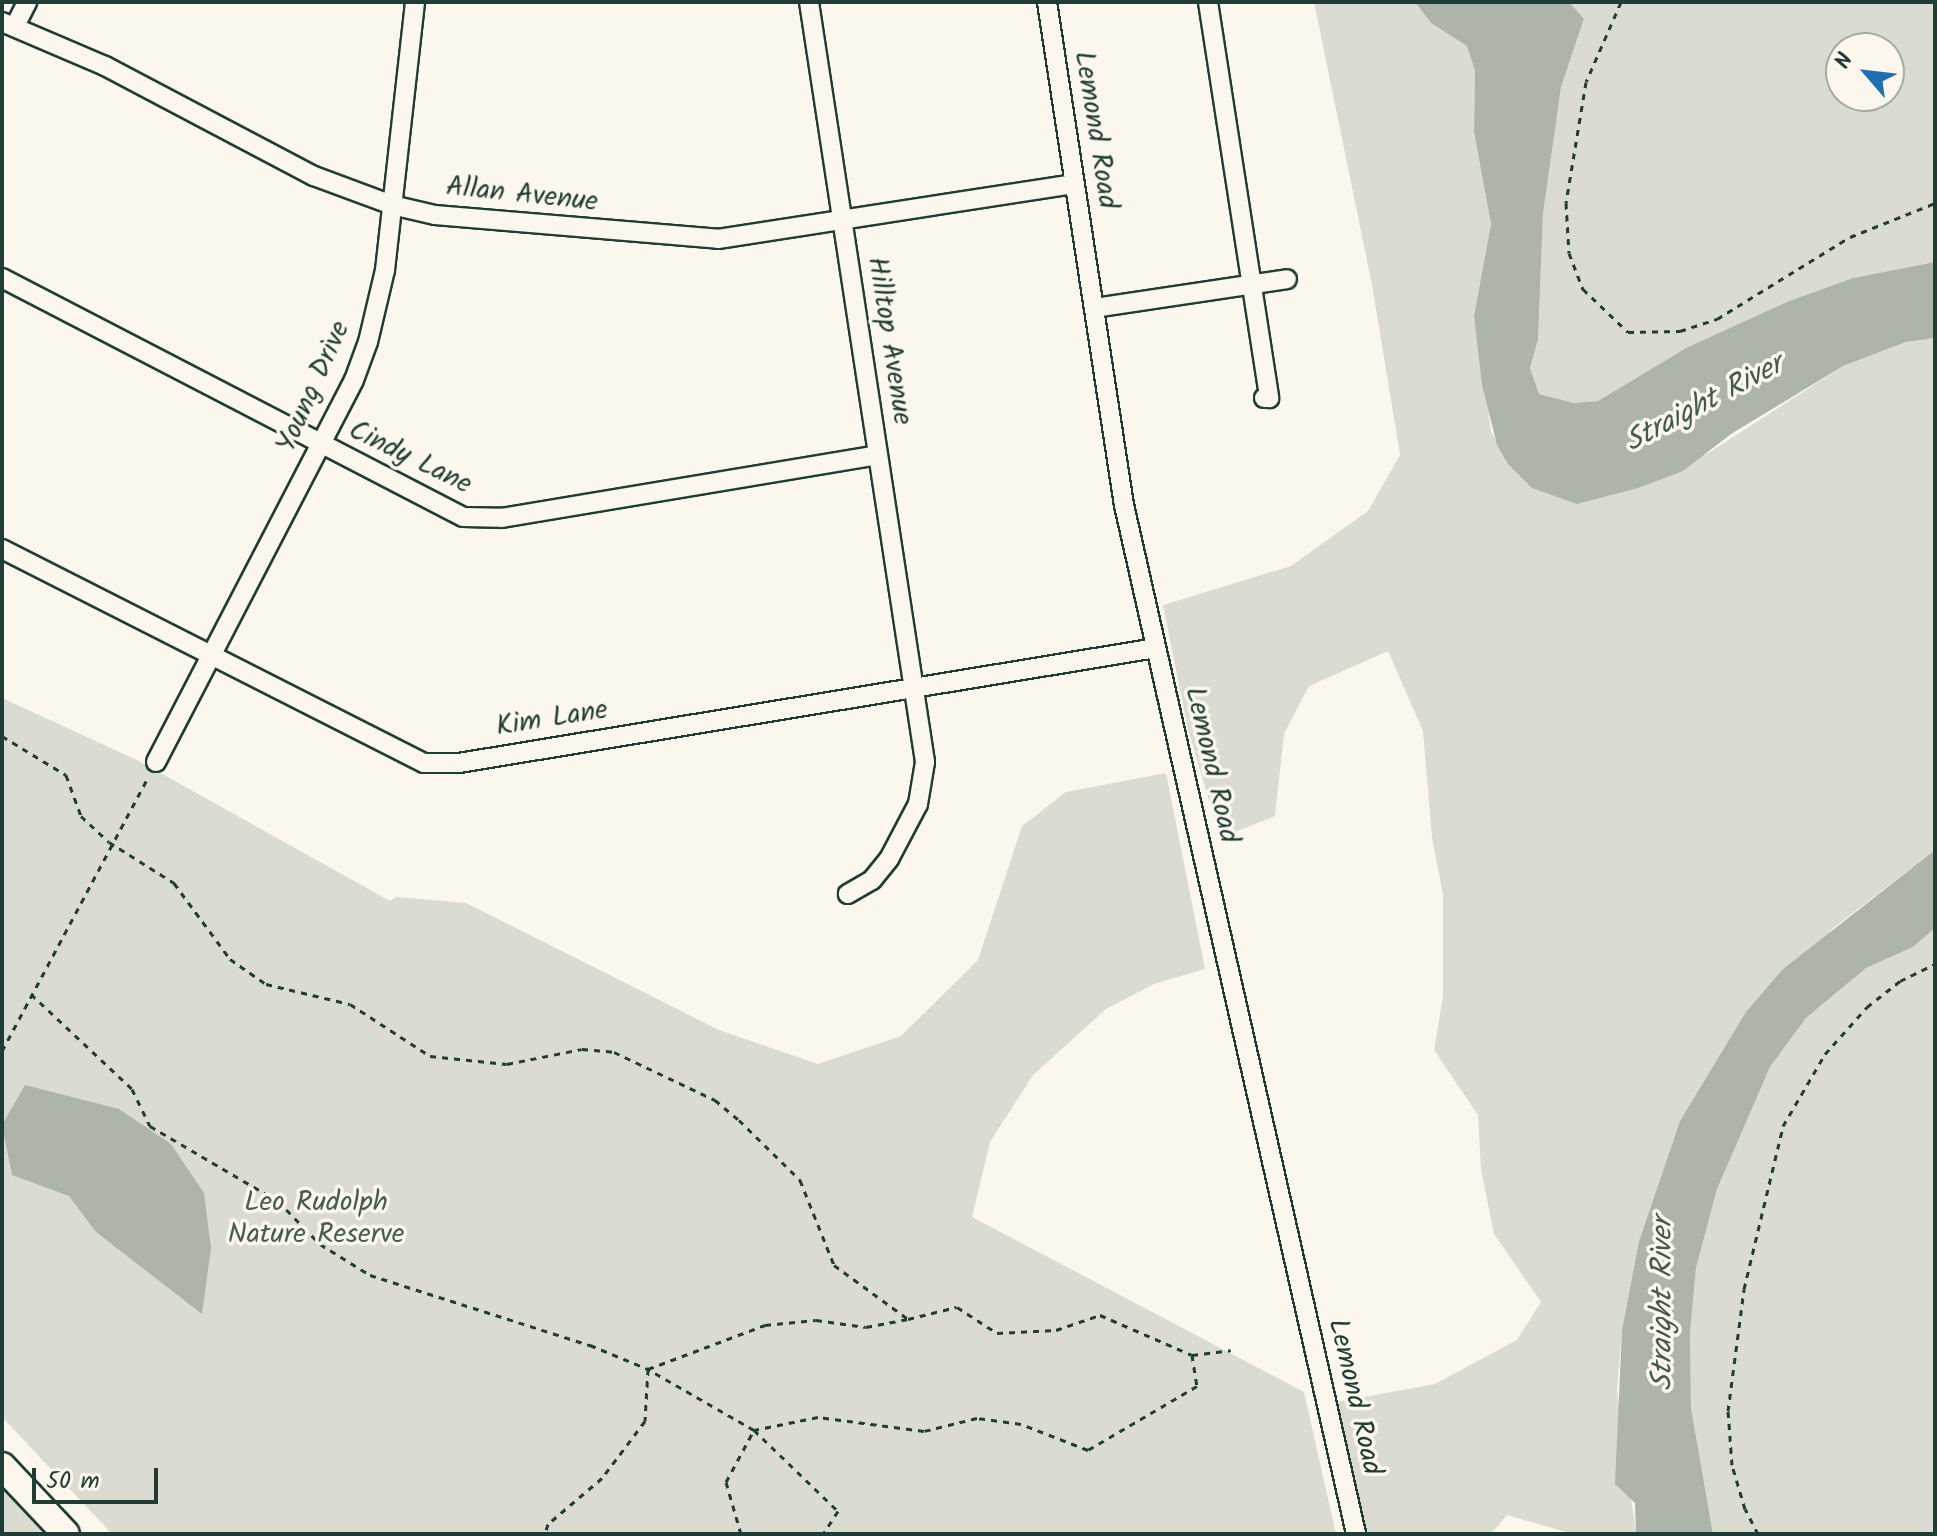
<!DOCTYPE html>
<html>
<head>
<meta charset="utf-8">
<style>
	body { margin:0 }
	#map { position:relative; width:1937px; height:1536px; overflow:hidden; background:#fbf7ec; font-family:Kalam,sans-serif }
	div>[style] { position:absolute }
	[style*='--x'] { left:calc(var(--x)*1px); top:calc(var(--y)*1px); width:calc(var(--w)*1px); rotate:calc(var(--a)*1deg) }
	.green>* { inset:0; background:#dbdcd1 }
	.water>* { inset:0; background:#adb4aa }
	.path>* { height:3px; margin-top:-1.5px; transform-origin:0; background:repeating-linear-gradient(90deg,#1f3d34 0 6px,transparent 0 12px) }
	.roads { filter:drop-shadow(2px 0 #1f3d34) drop-shadow(-2px 0 #1f3d34) drop-shadow(0 2px #1f3d34) drop-shadow(0 -2px #1f3d34) }
	.minor>* { height:18px; margin:-9px; padding:0 9px; transform-origin:9px; border-radius:9px; background:#fbf7ec }
	.highway>* { height:26px; margin:-13px; padding:0 13px; transform-origin:13px; border-radius:13px; background:#fbf7ec }
	span { translate:-50% -50%; white-space:nowrap; text-align:center; line-height:1.15; -webkit-text-stroke:7px #fbf7ec; paint-order:stroke }
	.street-label { font-size:28px; color:#1f3d34 }
	.park-label { font-size:28px; color:#455d53 }
	.water-label { font-size:30px; color:#425b52; font-style:italic }
	.frame { position:absolute; inset:0; border:4px solid #1f3d34; pointer-events:none }
	.north { position:absolute; left:1825px; top:32px; width:80px; height:80px; box-sizing:border-box; background:#fbf7ec; border:2px solid #a3ada2; border-radius:50%; rotate:298deg; font-size:22px; font-weight:700; line-height:32px; text-align:center; color:#1f3d34 }
	.north::after { content:''; display:block; margin:auto; width:28px; height:36px; background:#1f6fb2; clip-path:polygon(50% 0,100% 100%,50% 72%,0 100%) }
	.scale { position:absolute; left:32px; top:1468px; width:126px; height:36px; box-sizing:border-box; border:4px solid #1f3d34; border-top:0; padding-left:10px; font-size:24px; line-height:28px; white-space:nowrap; color:#1f3d34; -webkit-text-stroke:6px #fbf7ec; paint-order:stroke }
</style>
</head>
<body>
<div id="map">
	<div class="green">
		<div style="clip-path:polygon(1314px 2px,1415px 2px,1431px 23px,1467px 46px,1475px 71px,1474px 132px,1491px 224px,1474px 316px,1491px 431px,1508px 464px,1705px 455px,1843px 366px,1906px 342px,1935px 338px,1935px 850px,1832px 929px,1680px 1121px,1639px 1241px,1622px 1330px,1617px 1390px,1636px 1534px,1573px 1534px,1507px 1515px,1491px 1534px,1367px 1534px,1337px 1402px,1435px 1384px,1517px 1340px,1541px 1302px,1494px 1234px,1481px 1170px,1478px 1115px,1434px 1050px,1443px 997px,1443px 895px,1432px 837px,1423px 731px,1388px 651px,1309px 686px,1284px 734px,1275px 816px,1220px 838px,1188px 729px,1163px 605px,1291px 566px,1368px 511px,1400px 455px,1372px 285px)"></div>
		<div style="clip-path:polygon(evenodd,1569px 2px,1935px 2px,1935px 262px,1853px 278px,1789px 301px,1686px 348px,1598px 401px,1574px 403px,1539px 394px,1530px 368px,1538px 340px,1543px 214px,1561px 86px,1584px 20px,1569px 2px,1841px 48px,1889px 48px,1889px 96px,1841px 96px,1841px 48px)"></div>
		<div style="clip-path:polygon(2px 698px,139px 761px,390px 901px,396px 897px,466px 903px,719px 1030px,818px 1064px,901px 1036px,978px 960px,1022px 826px,1066px 792px,1166px 773px,1205px 969px,1154px 984px,1106px 1009px,1033px 1075px,990px 1142px,972px 1217px,1304px 1392px,1336px 1534px,112px 1534px,2px 1417px)"></div>
		<div style="clip-path:polygon(1935px 928px,1935px 1534px,1713px 1534px,1691px 1408px,1690px 1334px,1696px 1268px,1717px 1188px,1770px 1067px,1806px 1018px,1866px 968px,1913px 947px)"></div>
		<div style="clip-path:polygon(2px 1468px,66px 1534px,2px 1534px)"></div>
	</div>
	<div class="water">
		<div style="clip-path:polygon(1415px 2px,1569px 2px,1584px 19px,1561px 87px,1543px 214px,1538px 340px,1530px 368px,1539px 394px,1574px 403px,1598px 401px,1686px 348px,1789px 301px,1853px 278px,1935px 262px,1935px 338px,1906px 342px,1843px 366px,1731px 434px,1683px 471px,1638px 488px,1577px 504px,1532px 488px,1508px 464px,1497px 445px,1482px 385px,1474px 316px,1491px 224px,1474px 132px,1475px 71px,1467px 46px,1431px 23px)"></div>
		<div style="clip-path:polygon(1935px 850px,1935px 928px,1913px 947px,1866px 968px,1806px 1018px,1770px 1067px,1717px 1189px,1696px 1268px,1690px 1334px,1691px 1408px,1713px 1534px,1636px 1534px,1635px 1503px,1615px 1484px,1622px 1330px,1639px 1241px,1680px 1121px,1746px 1012px,1783px 969px)"></div>
		<div style="clip-path:polygon(25px 1085px,119px 1109px,171px 1144px,204px 1193px,211px 1248px,202px 1314px,96px 1232px,69px 1196px,12px 1175px,2px 1125px)"></div>
	</div>
	<div class="path">
		<div style="--x:1621;--y:2;--w:87;--a:113.6"></div>
		<div style="--x:1586;--y:82;--w:123;--a:99.4"></div>
		<div style="--x:1566;--y:203;--w:50;--a:86.6"></div>
		<div style="--x:1569;--y:253;--w:39;--a:69"></div>
		<div style="--x:1583;--y:289;--w:62;--a:43.7"></div>
		<div style="--x:1628;--y:332;--w:52;--a:-1.1"></div>
		<div style="--x:1680;--y:331;--w:39;--a:-18"></div>
		<div style="--x:1717;--y:319;--w:156;--a:-31.7"></div>
		<div style="--x:1850;--y:237;--w:92;--a:-21.8"></div>
		<div style="--x:2;--y:736;--w:75;--a:31.4"></div>
		<div style="--x:66;--y:775;--w:44;--a:69.9"></div>
		<div style="--x:81;--y:816;--w:38;--a:43"></div>
		<div style="--x:109;--y:842;--w:77;--a:32.2"></div>
		<div style="--x:174;--y:883;--w:94;--a:53.6"></div>
		<div style="--x:230;--y:959;--w:44;--a:34.8"></div>
		<div style="--x:266;--y:984;--w:86;--a:13.4"></div>
		<div style="--x:350;--y:1004;--w:95;--a:33"></div>
		<div style="--x:430;--y:1056;--w:77;--a:5.9"></div>
		<div style="--x:507;--y:1064;--w:76;--a:-11.3"></div>
		<div style="--x:582;--y:1049;--w:32;--a:5"></div>
		<div style="--x:614;--y:1052;--w:112;--a:25.4"></div>
		<div style="--x:715;--y:1100;--w:31;--a:40"></div>
		<div style="--x:739;--y:1120;--w:86;--a:44.5"></div>
		<div style="--x:800;--y:1180;--w:92;--a:68.2"></div>
		<div style="--x:834;--y:1265;--w:92;--a:36.1"></div>
		<div style="--x:908;--y:1319;--w:50;--a:-13.8"></div>
		<div style="--x:957;--y:1307;--w:48;--a:33"></div>
		<div style="--x:997;--y:1333;--w:59;--a:-2.9"></div>
		<div style="--x:1056;--y:1330;--w:46;--a:-18.8"></div>
		<div style="--x:1100;--y:1315;--w:100;--a:23.5"></div>
		<div style="--x:1192;--y:1355;--w:31;--a:81"></div>
		<div style="--x:1197;--y:1386;--w:126;--a:149.6"></div>
		<div style="--x:1088;--y:1450;--w:72;--a:-158.8"></div>
		<div style="--x:1021;--y:1424;--w:44;--a:-172.2"></div>
		<div style="--x:977;--y:1418;--w:55;--a:166.2"></div>
		<div style="--x:924;--y:1431;--w:107;--a:-172.5"></div>
		<div style="--x:818;--y:1417;--w:65;--a:168.5"></div>
		<div style="--x:754;--y:1430;--w:122;--a:-150.1"></div>
		<div style="--x:648;--y:1369;--w:125;--a:-20.6"></div>
		<div style="--x:765;--y:1325;--w:51;--a:-5.6"></div>
		<div style="--x:816;--y:1320;--w:50;--a:8"></div>
		<div style="--x:866;--y:1327;--w:43;--a:-10.8"></div>
		<div style="--x:31;--y:994;--w:139;--a:43.2"></div>
		<div style="--x:132;--y:1089;--w:41;--a:64.1"></div>
		<div style="--x:150;--y:1126;--w:148;--a:30.4"></div>
		<div style="--x:278;--y:1201;--w:60;--a:45.7"></div>
		<div style="--x:320;--y:1244;--w:59;--a:31.8"></div>
		<div style="--x:370;--y:1275;--w:231;--a:17.7"></div>
		<div style="--x:590;--y:1345;--w:63;--a:22.5"></div>
		<div style="--x:648;--y:1369;--w:52;--a:93.3"></div>
		<div style="--x:645;--y:1421;--w:71;--a:127"></div>
		<div style="--x:602;--y:1478;--w:71;--a:139.6"></div>
		<div style="--x:548;--y:1524;--w:10;--a:107"></div>
		<div style="--x:2;--y:1051;--w:310;--a:-61.9"></div>
		<div style="--x:1192;--y:1355;--w:39;--a:-7"></div>
		<div style="--x:741;--y:1534;--w:54;--a:-106.1"></div>
		<div style="--x:726;--y:1482;--w:59;--a:-61.7"></div>
		<div style="--x:754;--y:1430;--w:117;--a:44"></div>
		<div style="--x:838;--y:1511;--w:27;--a:123"></div>
		<div style="--x:1758;--y:1534;--w:28;--a:-117"></div>
		<div style="--x:1745;--y:1509;--w:46;--a:-106.5"></div>
		<div style="--x:1732;--y:1465;--w:54;--a:-94.2"></div>
		<div style="--x:1728;--y:1411;--w:123;--a:-82.5"></div>
		<div style="--x:1744;--y:1289;--w:168;--a:-76.5"></div>
		<div style="--x:1783;--y:1126;--w:83;--a:-59.7"></div>
		<div style="--x:1825;--y:1054;--w:63;--a:-48.2"></div>
		<div style="--x:1867;--y:1007;--w:42;--a:-38.2"></div>
		<div style="--x:1900;--y:981;--w:39;--a:-26"></div>
	</div>
	<div class="roads">
		<div class="minor">
			<div style="--x:809;--y:2;--w:769;--a:81.32"></div>
			<div style="--x:925;--y:762;--w:43;--a:99.5"></div>
			<div style="--x:918;--y:804;--w:62;--a:117.8"></div>
			<div style="--x:889;--y:859;--w:27;--a:129"></div>
			<div style="--x:872;--y:880;--w:28;--a:150"></div>
			<div style="--x:1047;--y:2;--w:509;--a:81.3"></div>
			<div style="--x:1124;--y:505;--w:1055;--a:77.29"></div>
			<div style="--x:1208;--y:2;--w:401;--a:81.2"></div>
			<div style="--x:1269;--y:398;--w:5;--a:180"></div>
			<div style="--x:2;--y:22;--w:112;--a:23.1"></div>
			<div style="--x:105;--y:66;--w:236;--a:27.8"></div>
			<div style="--x:314;--y:176;--w:83;--a:20.4"></div>
			<div style="--x:392;--y:205;--w:44;--a:13.1"></div>
			<div style="--x:435;--y:215;--w:284;--a:4.8"></div>
			<div style="--x:718;--y:239;--w:361;--a:-8.8"></div>
			<div style="--x:15;--y:26;--w:27;--a:-63"></div>
			<div style="--x:2;--y:278;--w:519;--a:27.4"></div>
			<div style="--x:463;--y:517;--w:39;--a:1"></div>
			<div style="--x:502;--y:518;--w:381;--a:-9.5"></div>
			<div style="--x:1094;--y:308;--w:195;--a:-8.5"></div>
			<div style="--x:2;--y:549;--w:473;--a:26.9"></div>
			<div style="--x:424;--y:763;--w:35;--a:0"></div>
			<div style="--x:459;--y:763;--w:706;--a:-9.37"></div>
			<div style="--x:156;--y:762;--w:430;--a:-62.6"></div>
			<div style="--x:354;--y:380;--w:40;--a:-69.8"></div>
			<div style="--x:368;--y:342;--w:74;--a:-76.7"></div>
			<div style="--x:385;--y:270;--w:270;--a:-83.6"></div>
		</div>
		<div class="highway">
			<div style="--x:2;--y:1466;--w:93;--a:46.7"></div>
		</div>
	</div>
	<div class="street-label">
		<span style="left:1095px;top:130px;rotate:81deg">Lemond Road</span>
		<span style="left:522px;top:195px;rotate:6deg">Allan Avenue</span>
		<span style="left:889px;top:341px;rotate:81deg">Hilltop Avenue</span>
		<span style="left:314px;top:387px;rotate:-66deg">Young Drive</span>
		<span style="left:410px;top:458px;rotate:26deg">Cindy Lane</span>
		<span style="left:552px;top:719px;rotate:-9deg">Kim Lane</span>
		<span style="left:1211px;top:765px;rotate:77deg">Lemond Road</span>
		<span style="left:1354px;top:1397px;rotate:77deg">Lemond Road</span>
	</div>
	<div class="park-label">
		<span style="left:316px;top:1219px">Leo Rudolph<br>Nature Reserve</span>
	</div>
	<div class="water-label">
		<span style="left:1704px;top:404px;rotate:-28deg">Straight River</span>
		<span style="left:1663px;top:1304px;rotate:-90deg">Straight River</span>
	</div>
	<div class="frame"></div>
	<div class="north">N</div>
	<div class="scale">50 m</div>
</div>
</body>
</html>
